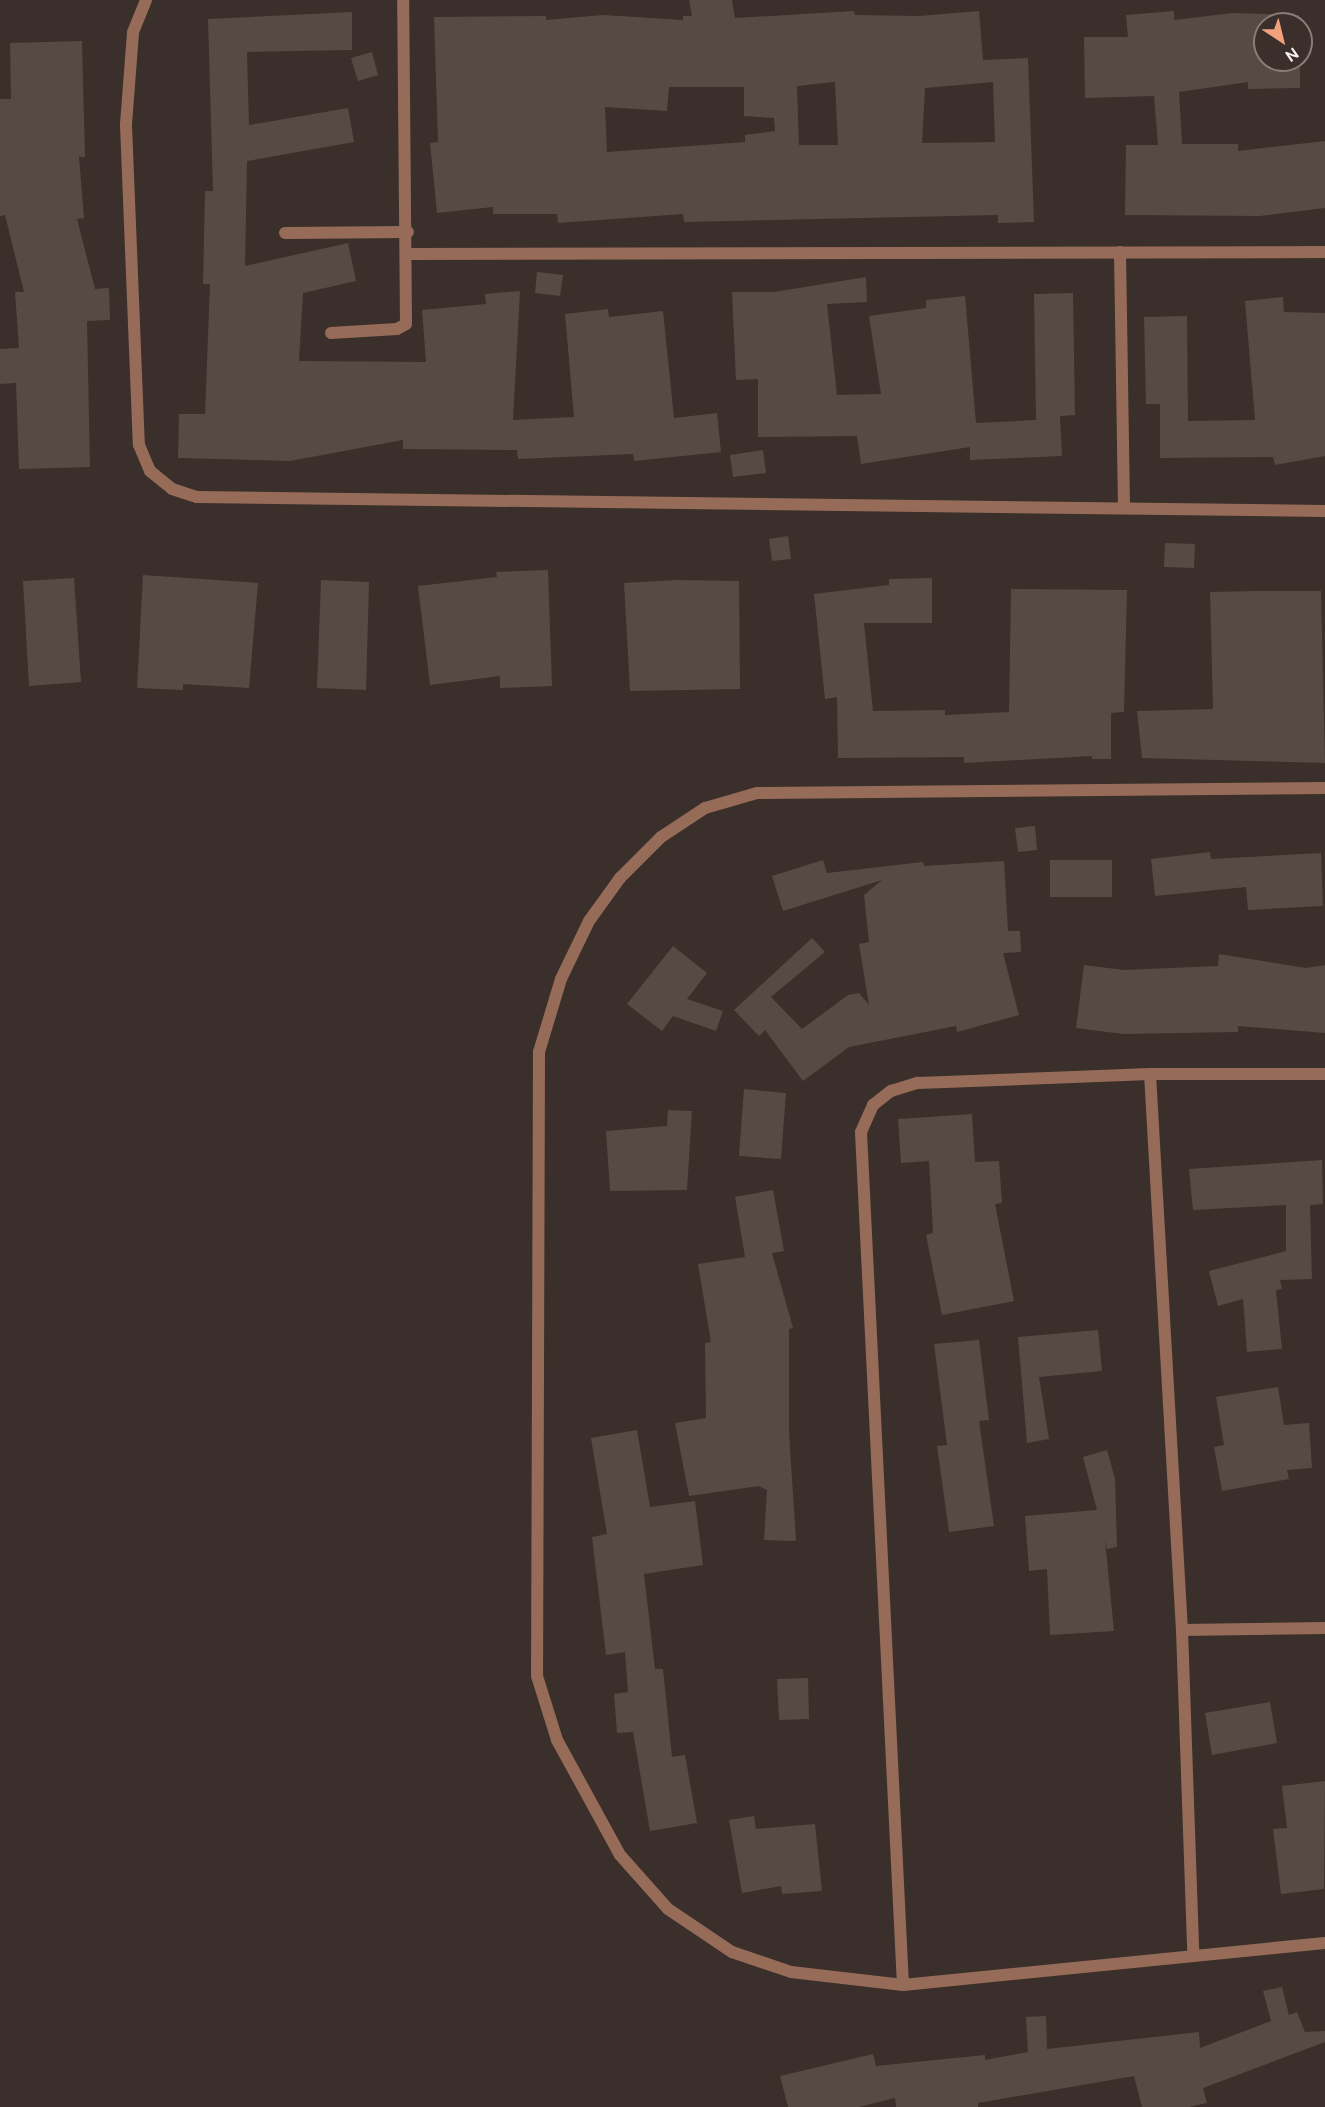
<!DOCTYPE html>
<html>
<head>
<meta charset="utf-8">
<style>
	body { margin:0 }
	#map { position:relative; width:1325px; height:2107px; overflow:hidden; background:#3a2f2a; font-family:Ubuntu,sans-serif }
	div>[style] { position:absolute }
	[style*='--x'] { left:calc(var(--x)*1px); top:calc(var(--y)*1px); width:calc(var(--w)*1px); rotate:calc(var(--a)*1deg) }
	.building>* { inset:0; background:#564a45 }
	.lane>* { height:12px; margin:-6px; padding:0 6px; transform-origin:6px; border-radius:6px; background:#966c59 }
	span { translate:-50% -50%; white-space:nowrap; text-align:center; line-height:1.15; -webkit-text-stroke:4.5px #3a2f2a; paint-order:stroke }
	.north { position:absolute; left:1253px; top:12px; width:60px; height:60px; box-sizing:border-box; background:#3a2f2a; border:2px solid #867d78; border-radius:50%; rotate:145deg; font-size:16px; font-weight:700; line-height:24px; text-align:center; color:#f9f1ee }
	.north::after { content:''; display:block; margin:auto; width:21px; height:27px; background:#f1a17d; clip-path:polygon(50% 0,100% 100%,50% 72%,0 100%) }
</style>
</head>
<body>
<div id="map">
	<div class="building">
		<div style="clip-path:polygon(evenodd,689px 0,732px 0,735px 18px,854px 11px,855px 15px,919px 16px,979px 11px,983px 60px,1028px 58px,1034px 222px,998px 223px,998px 215px,684px 222px,683px 214px,558px 223px,557px 214px,493px 214px,493px 207px,437px 213px,430px 143px,438px 142px,434px 17px,546px 16px,546px 20px,603px 15px,683px 20px,683px 16px,692px 16px,689px 0,835px 82px,838px 145px,799px 145px,797px 86px,835px 82px,689px 0,993px 82px,995px 142px,922px 143px,925px 88px,993px 82px,689px 0,669px 87px,744px 87px,744px 116px,774px 118px,775px 131px,745px 135px,745px 142px,607px 152px,605px 107px,667px 111px,669px 87px)"></div>
		<div style="clip-path:polygon(1174px 11px,1174px 20px,1233px 13px,1299px 15px,1299px 24px,1265px 24px,1265px 60px,1300px 60px,1300px 88px,1248px 89px,1248px 82px,1179px 92px,1182px 144px,1238px 144px,1238px 151px,1325px 141px,1325px 208px,1260px 216px,1125px 215px,1126px 145px,1158px 145px,1154px 96px,1085px 98px,1084px 37px,1128px 37px,1126px 15px)"></div>
		<div style="clip-path:polygon(352px 12px,352px 50px,247px 52px,249px 125px,348px 108px,354px 142px,247px 161px,245px 266px,348px 243px,356px 281px,303px 293px,299px 361px,426px 362px,422px 310px,486px 304px,485px 294px,520px 291px,513px 420px,574px 417px,565px 314px,608px 309px,609px 317px,663px 311px,674px 418px,717px 413px,721px 452px,634px 461px,633px 454px,518px 459px,517px 450px,403px 449px,403px 440px,290px 461px,178px 458px,179px 414px,205px 414px,210px 284px,203px 284px,205px 191px,213px 191px,208px 19px)"></div>
		<div style="clip-path:polygon(82px 41px,85px 157px,79px 157px,84px 218px,77px 219px,95px 289px,109px 288px,110px 320px,87px 321px,90px 467px,19px 469px,16px 383px,0 384px,0 349px,19px 348px,15px 292px,24px 292px,5px 215px,0 216px,0 99px,11px 99px,10px 43px)"></div>
		<div style="clip-path:polygon(372px 52px,378px 75px,358px 81px,351px 58px)"></div>
		<div style="clip-path:polygon(537px 272px,563px 275px,560px 296px,535px 293px)"></div>
		<div style="clip-path:polygon(866px 277px,867px 302px,827px 304px,837px 395px,881px 394px,869px 316px,926px 308px,926px 300px,965px 296px,976px 423px,1036px 420px,1034px 294px,1073px 293px,1075px 415px,1060px 416px,1062px 456px,970px 460px,970px 447px,861px 464px,857px 436px,758px 437px,758px 379px,736px 380px,732px 292px,774px 292px)"></div>
		<div style="clip-path:polygon(1283px 297px,1284px 312px,1325px 313px,1325px 456px,1275px 465px,1273px 457px,1160px 458px,1160px 404px,1146px 404px,1144px 317px,1187px 316px,1188px 421px,1255px 420px,1245px 301px)"></div>
		<div style="clip-path:polygon(763px 450px,766px 473px,733px 477px,730px 455px)"></div>
		<div style="clip-path:polygon(788px 536px,791px 559px,772px 561px,769px 539px)"></div>
		<div style="clip-path:polygon(1165px 543px,1195px 544px,1194px 568px,1164px 567px)"></div>
		<div style="clip-path:polygon(548px 570px,552px 686px,500px 688px,500px 676px,430px 685px,418px 586px,497px 577px,496px 572px)"></div>
		<div style="clip-path:polygon(143px 575px,258px 583px,249px 688px,183px 684px,183px 690px,137px 688px)"></div>
		<div style="clip-path:polygon(74px 578px,81px 682px,29px 686px,23px 581px)"></div>
		<div style="clip-path:polygon(932px 578px,932px 623px,864px 623px,873px 711px,945px 710px,945px 715px,1009px 712px,1011px 589px,1127px 590px,1124px 712px,1111px 713px,1111px 759px,1092px 759px,1092px 756px,964px 763px,964px 757px,838px 758px,837px 697px,825px 699px,814px 594px,889px 585px,889px 579px)"></div>
		<div style="clip-path:polygon(321px 580px,369px 582px,366px 690px,317px 688px)"></div>
		<div style="clip-path:polygon(675px 580px,739px 581px,740px 689px,630px 691px,624px 583px)"></div>
		<div style="clip-path:polygon(1256px 591px,1321px 591px,1325px 763px,1142px 758px,1137px 711px,1213px 709px,1210px 592px)"></div>
		<div style="clip-path:polygon(1035px 826px,1037px 850px,1018px 852px,1015px 828px)"></div>
		<div style="clip-path:polygon(1210px 852px,1211px 859px,1321px 853px,1323px 906px,1248px 910px,1246px 887px,1155px 896px,1151px 859px)"></div>
		<div style="clip-path:polygon(823px 860px,827px 873px,923px 862px,924px 866px,1004px 861px,1008px 931px,1020px 931px,1021px 952px,1003px 953px,1019px 1015px,957px 1032px,956px 1026px,849px 1047px,803px 1081px,765px 1030px,759px 1036px,734px 1010px,812px 938px,825px 952px,771px 997px,802px 1029px,848px 995px,859px 993px,869px 1005px,859px 944px,869px 942px,864px 895px,882px 880px,783px 911px,772px 876px)"></div>
		<div style="clip-path:polygon(1050px 860px,1112px 860px,1112px 897px,1050px 897px)"></div>
		<div style="clip-path:polygon(673px 946px,707px 973px,687px 999px,723px 1011px,716px 1031px,673px 1016px,662px 1031px,627px 1004px)"></div>
		<div style="clip-path:polygon(1219px 954px,1306px 968px,1325px 965px,1325px 1033px,1238px 1026px,1238px 1032px,1123px 1034px,1076px 1028px,1084px 965px,1124px 970px,1218px 966px)"></div>
		<div style="clip-path:polygon(744px 1089px,786px 1093px,781px 1159px,739px 1156px)"></div>
		<div style="clip-path:polygon(668px 1110px,692px 1111px,687px 1190px,610px 1191px,606px 1131px,667px 1126px)"></div>
		<div style="clip-path:polygon(972px 1114px,975px 1162px,999px 1161px,1002px 1203px,995px 1204px,1014px 1301px,942px 1315px,926px 1235px,933px 1233px,929px 1161px,901px 1163px,898px 1119px)"></div>
		<div style="clip-path:polygon(1322px 1160px,1323px 1204px,1310px 1205px,1312px 1279px,1280px 1280px,1282px 1289px,1276px 1290px,1282px 1349px,1247px 1352px,1243px 1299px,1218px 1306px,1209px 1271px,1286px 1251px,1286px 1205px,1193px 1210px,1189px 1169px)"></div>
		<div style="clip-path:polygon(773px 1190px,784px 1251px,772px 1253px,793px 1328px,789px 1329px,789px 1432px,796px 1541px,764px 1540px,767px 1490px,759px 1486px,689px 1496px,675px 1423px,706px 1418px,705px 1343px,711px 1342px,698px 1264px,745px 1257px,735px 1197px)"></div>
		<div style="clip-path:polygon(1098px 1330px,1102px 1371px,1039px 1377px,1049px 1439px,1027px 1443px,1018px 1337px)"></div>
		<div style="clip-path:polygon(979px 1340px,989px 1420px,979px 1421px,994px 1526px,949px 1532px,937px 1446px,947px 1445px,934px 1344px)"></div>
		<div style="clip-path:polygon(1278px 1387px,1284px 1425px,1309px 1423px,1312px 1468px,1287px 1470px,1289px 1479px,1222px 1491px,1214px 1447px,1224px 1445px,1216px 1397px)"></div>
		<div style="clip-path:polygon(637px 1430px,650px 1507px,695px 1501px,703px 1565px,644px 1574px,655px 1669px,663px 1669px,672px 1757px,685px 1755px,697px 1823px,650px 1831px,633px 1732px,617px 1733px,614px 1694px,628px 1692px,625px 1652px,606px 1655px,592px 1537px,607px 1534px,591px 1438px)"></div>
		<div style="clip-path:polygon(1107px 1450px,1115px 1479px,1117px 1547px,1107px 1549px,1105px 1540px,1114px 1631px,1050px 1635px,1047px 1569px,1029px 1571px,1025px 1516px,1097px 1510px,1083px 1457px)"></div>
		<div style="clip-path:polygon(808px 1678px,809px 1719px,779px 1720px,777px 1679px)"></div>
		<div style="clip-path:polygon(1270px 1702px,1277px 1743px,1212px 1755px,1205px 1713px)"></div>
		<div style="clip-path:polygon(1325px 1781px,1324px 1889px,1281px 1894px,1273px 1829px,1287px 1828px,1282px 1786px)"></div>
		<div style="clip-path:polygon(754px 1816px,756px 1829px,815px 1824px,822px 1891px,782px 1894px,781px 1886px,742px 1893px,729px 1820px)"></div>
		<div style="clip-path:polygon(1282px 1987px,1289px 2015px,1297px 2012px,1305px 2032px,1325px 2031px,1325px 2042px,1203px 2088px,1207px 2103px,1189px 2107px,1142px 2107px,1134px 2076px,978px 2103px,978px 2107px,896px 2107px,895px 2098px,859px 2107px,788px 2107px,780px 2076px,873px 2054px,876px 2066px,985px 2055px,985px 2060px,1028px 2052px,1026px 2017px,1046px 2016px,1047px 2049px,1199px 2032px,1200px 2048px,1271px 2021px,1263px 1991px)"></div>
	</div>
	<div class="lane">
		<div style="--x:146;--y:0;--w:35;--a:112"></div>
		<div style="--x:133;--y:33;--w:92;--a:94.4"></div>
		<div style="--x:126;--y:125;--w:320;--a:87.7"></div>
		<div style="--x:139;--y:445;--w:28;--a:67"></div>
		<div style="--x:150;--y:471;--w:28;--a:39"></div>
		<div style="--x:172;--y:489;--w:26;--a:18"></div>
		<div style="--x:197;--y:497;--w:1128;--a:0.71"></div>
		<div style="--x:285;--y:233;--w:123;--a:-0.5"></div>
		<div style="--x:1120;--y:252;--w:256;--a:89.1"></div>
		<div style="--x:408;--y:254;--w:917;--a:-0.12"></div>
		<div style="--x:331;--y:333;--w:66;--a:-3.5"></div>
		<div style="--x:397;--y:329;--w:10;--a:-29"></div>
		<div style="--x:406;--y:324;--w:324;--a:-90.5"></div>
		<div style="--x:1325;--y:788;--w:568;--a:179.5"></div>
		<div style="--x:757;--y:793;--w:54;--a:163.9"></div>
		<div style="--x:705;--y:808;--w:53;--a:146.6"></div>
		<div style="--x:661;--y:837;--w:58;--a:135"></div>
		<div style="--x:620;--y:878;--w:53;--a:125.8"></div>
		<div style="--x:589;--y:921;--w:64;--a:115.8"></div>
		<div style="--x:561;--y:979;--w:76;--a:106.8"></div>
		<div style="--x:539;--y:1052;--w:624;--a:90.18"></div>
		<div style="--x:537;--y:1676;--w:67;--a:72.6"></div>
		<div style="--x:557;--y:1740;--w:131;--a:61.3"></div>
		<div style="--x:620;--y:1855;--w:72;--a:48.4"></div>
		<div style="--x:668;--y:1909;--w:77;--a:33.9"></div>
		<div style="--x:732;--y:1952;--w:62;--a:18.7"></div>
		<div style="--x:791;--y:1972;--w:113;--a:6.6"></div>
		<div style="--x:903;--y:1985;--w:424;--a:-5.7"></div>
		<div style="--x:1150;--y:1074;--w:557;--a:86.71"></div>
		<div style="--x:1182;--y:1630;--w:323;--a:88"></div>
		<div style="--x:1182;--y:1630;--w:143;--a:-0.8"></div>
		<div style="--x:903;--y:1985;--w:854;--a:-92.82"></div>
		<div style="--x:861;--y:1132;--w:30;--a:-66"></div>
		<div style="--x:873;--y:1105;--w:23;--a:-38"></div>
		<div style="--x:891;--y:1091;--w:28;--a:-17"></div>
		<div style="--x:918;--y:1083;--w:232;--a:-2.2"></div>
		<div style="--x:1150;--y:1074;--w:175;--a:0"></div>
	</div>
	<div class="north">N</div>
</div>
</body>
</html>
